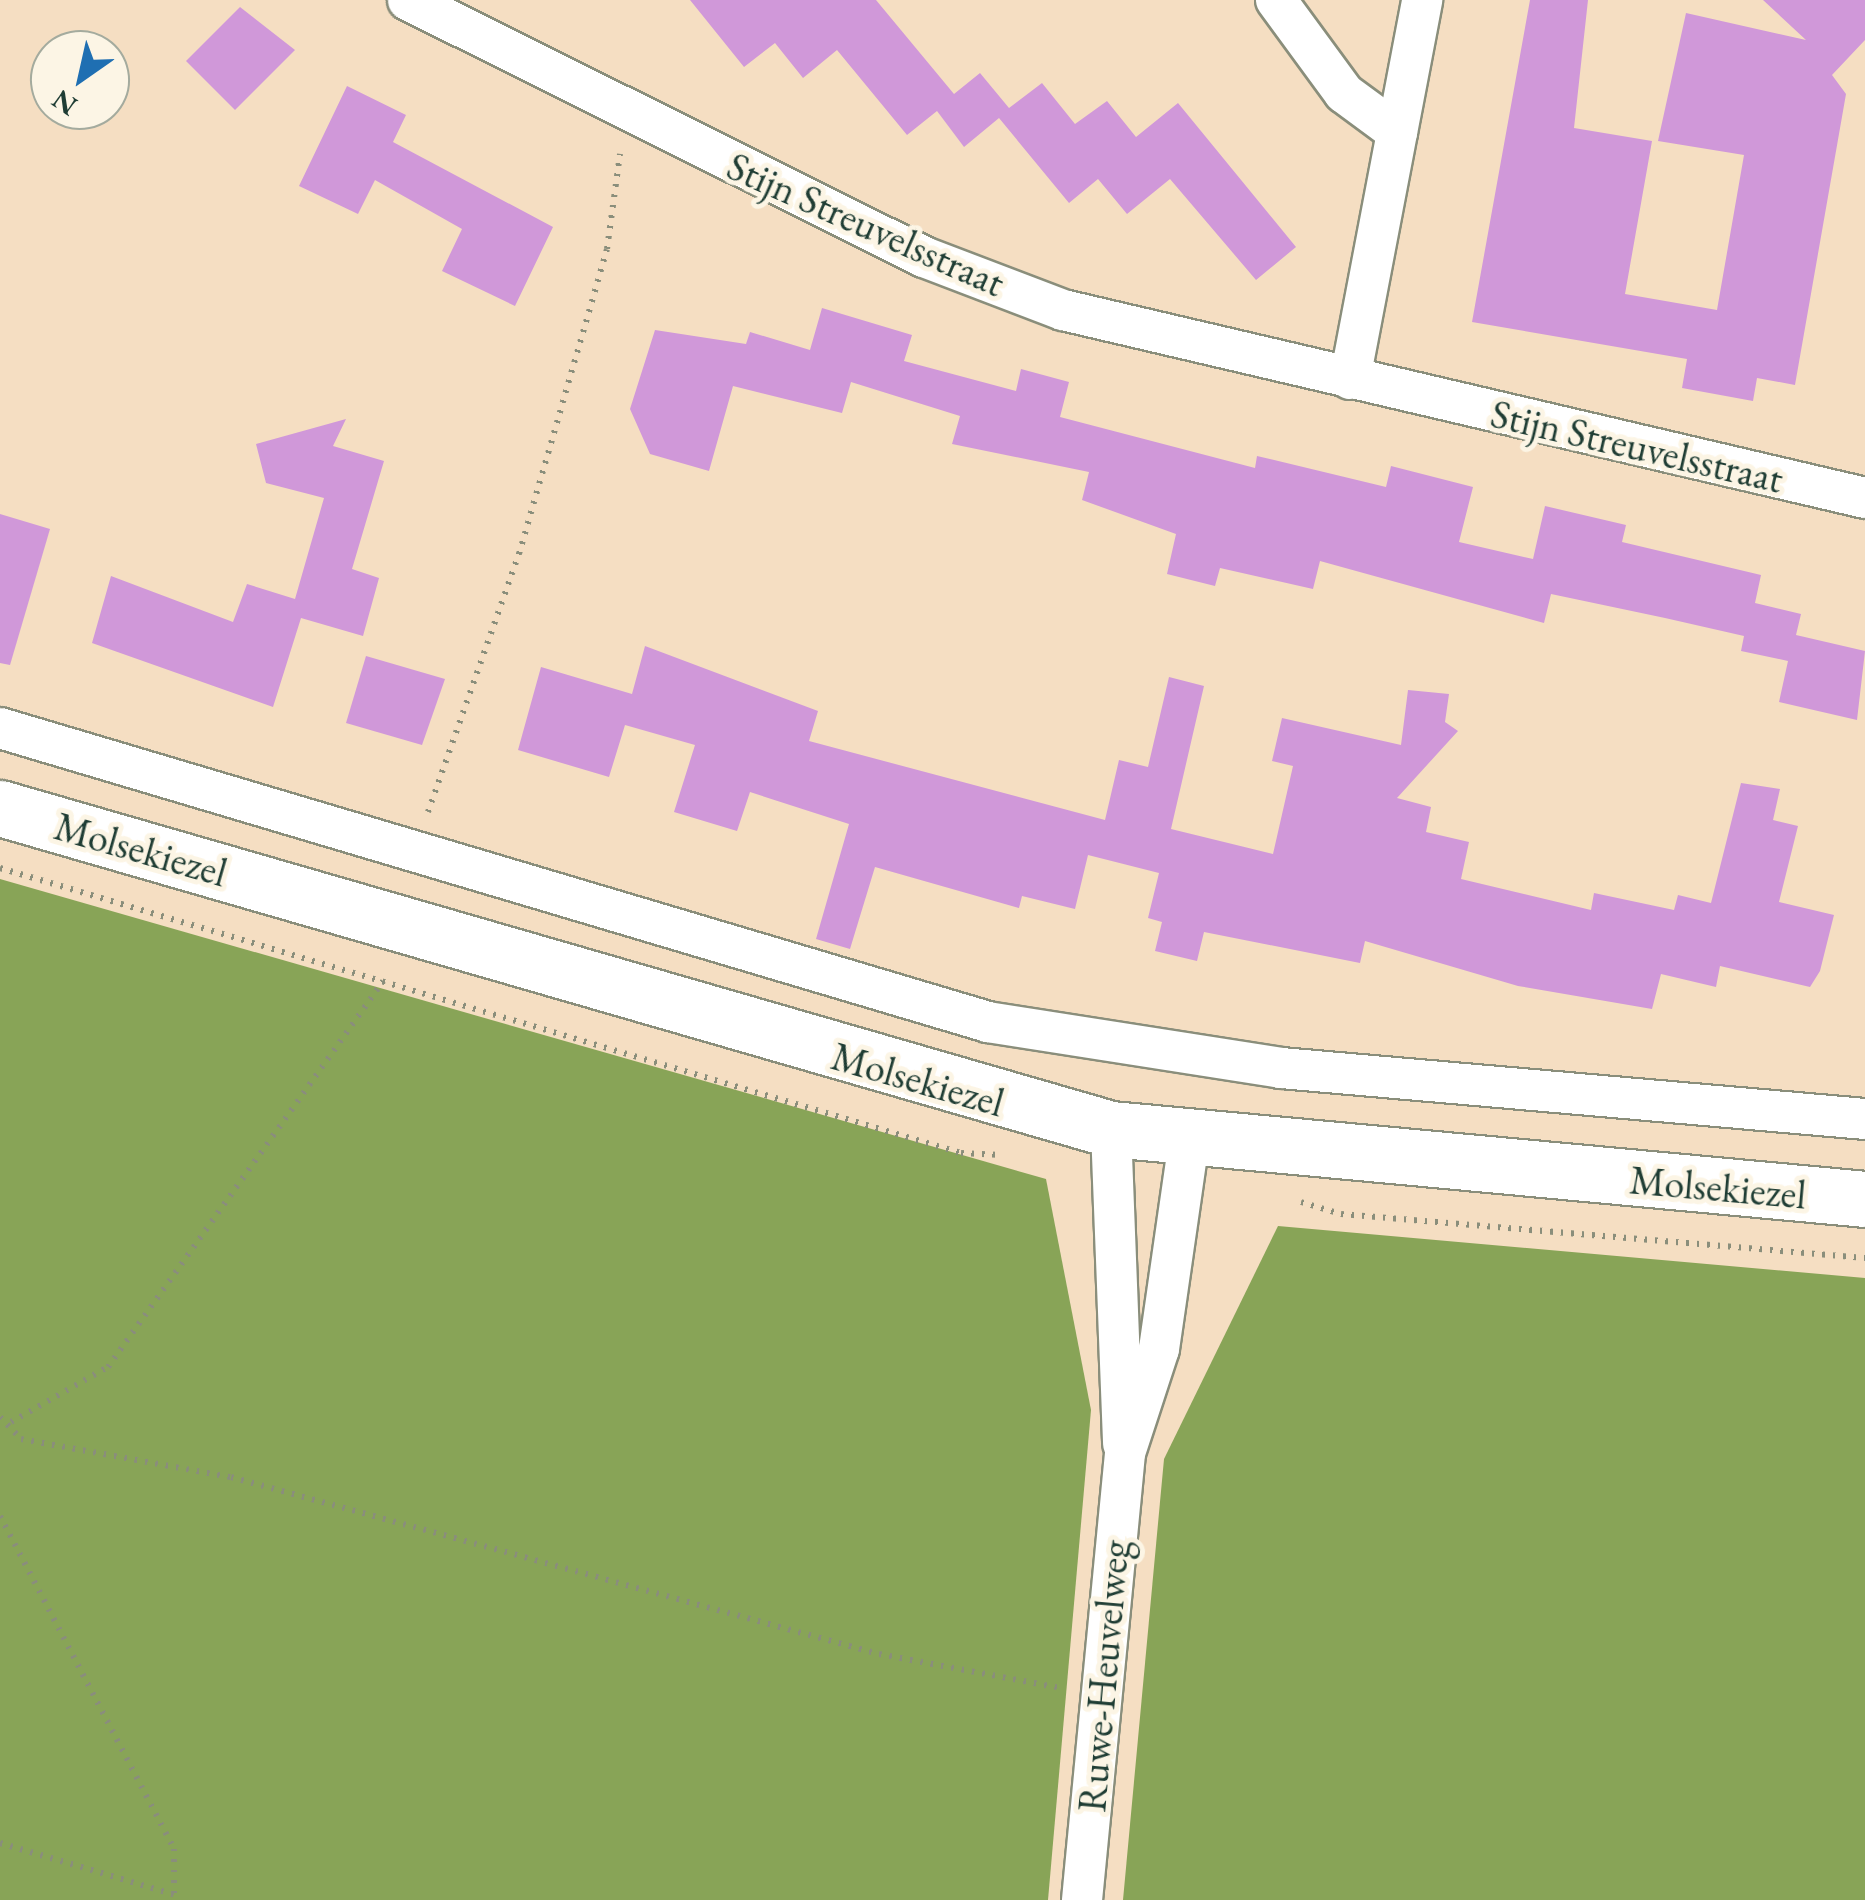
<!DOCTYPE html>
<html>
<head>
<meta charset="utf-8">
<style>
	body { margin:0 }
	#map { position:relative; width:1865px; height:1900px; overflow:hidden; background:#f5dec2; font-family:"EB Garamond",serif }
	div>[style] { position:absolute }
	[style*='--x'] { left:calc(var(--x)*1px); top:calc(var(--y)*1px); width:calc(var(--w)*1px); rotate:calc(var(--a)*1deg) }
	.forest>* { inset:0; background:#88a457 }
	.building>* { inset:0; background:#d098d9 }
	.path>* { height:6px; margin-top:-3px; transform-origin:0; background:repeating-linear-gradient(90deg,#8a8e7b 0 2.5px,transparent 0 10.5px) }
	.roads { filter:drop-shadow(2px 0 #8a8e7b) drop-shadow(-2px 0 #8a8e7b) drop-shadow(0 2px #8a8e7b) drop-shadow(0 -2px #8a8e7b) }
	.minor>* { height:40px; margin:-20px; padding:0 20px; transform-origin:20px; border-radius:20px; background:#fff }
	.secondary>* { height:55px; margin:-27.5px; padding:0 27.5px; transform-origin:27.5px; border-radius:27.5px; background:#fff }
	span { translate:-50% -50%; white-space:nowrap; text-align:center; line-height:1.15; -webkit-text-stroke:10px #fcf5e5; paint-order:stroke }
	.street-label { font-size:40px; color:#1f3d34 }
	.north { position:absolute; left:30px; top:30px; width:100px; height:100px; box-sizing:border-box; background:#fcf5e5; border:2px solid #a4ab9e; border-radius:50%; rotate:214deg; font-size:28px; font-weight:700; line-height:40px; text-align:center; color:#1f3d34 }
	.north::after { content:''; display:block; margin:auto; width:35px; height:45px; background:#1f6fb2; clip-path:polygon(50% 0,100% 100%,50% 72%,0 100%) }
</style>
</head>
<body>
<div id="map">
	<div class="forest">
		<div style="clip-path:polygon(0 879px,1046px 1179px,1091px 1410px,1048px 1900px,0 1900px)"></div>
		<div style="clip-path:polygon(1278px 1226px,1865px 1278px,1865px 1900px,1123px 1900px,1164px 1459px)"></div>
	</div>
	<div class="building">
		<div style="clip-path:polygon(690px 0,876px 0,954px 94px,980px 73px,1009px 108px,1042px 83px,1075px 124px,1107px 101px,1136px 137px,1178px 103px,1296px 247px,1256px 280px,1170px 179px,1127px 214px,1098px 179px,1069px 203px,999px 118px,964px 147px,937px 111px,907px 135px,837px 50px,803px 78px,775px 43px,744px 67px)"></div>
		<div style="clip-path:polygon(1530px 0,1588px 0,1574px 128px,1652px 141px,1625px 294px,1717px 310px,1744px 155px,1658px 141px,1686px 13px,1806px 40px,1763px 0,1865px 0,1865px 40px,1832px 75px,1846px 94px,1795px 385px,1757px 378px,1753px 401px,1682px 388px,1687px 359px,1472px 322px)"></div>
		<div style="clip-path:polygon(240px 7px,295px 50px,235px 110px,186px 61px)"></div>
		<div style="clip-path:polygon(347px 86px,406px 115px,393px 142px,553px 227px,515px 306px,442px 271px,462px 229px,375px 180px,358px 214px,299px 186px)"></div>
		<div style="clip-path:polygon(822px 308px,912px 335px,904px 361px,1016px 391px,1021px 369px,1069px 382px,1060px 417px,1255px 468px,1257px 456px,1386px 487px,1391px 466px,1473px 487px,1459px 542px,1533px 559px,1545px 506px,1626px 525px,1622px 542px,1761px 575px,1755px 603px,1801px 614px,1796px 635px,1865px 651px,1857px 720px,1779px 702px,1788px 661px,1741px 651px,1744px 636px,1665px 618px,1551px 594px,1544px 623px,1320px 561px,1313px 589px,1220px 568px,1215px 586px,1167px 574px,1176px 534px,1082px 500px,1089px 472px,952px 444px,960px 416px,851px 382px,842px 413px,733px 386px,709px 471px,650px 454px,630px 409px,655px 330px,746px 344px,750px 332px,810px 350px)"></div>
		<div style="clip-path:polygon(346px 419px,333px 446px,384px 461px,352px 569px,379px 578px,363px 636px,301px 618px,273px 707px,92px 643px,111px 576px,233px 622px,247px 584px,295px 599px,324px 498px,266px 483px,256px 444px)"></div>
		<div style="clip-path:polygon(0 514px,50px 529px,10px 665px,0 663px)"></div>
		<div style="clip-path:polygon(645px 646px,818px 711px,809px 741px,1105px 820px,1119px 760px,1148px 767px,1169px 677px,1204px 686px,1171px 829px,1273px 854px,1293px 766px,1272px 761px,1282px 718px,1401px 745px,1408px 690px,1449px 694px,1445px 722px,1458px 731px,1397px 798px,1431px 807px,1426px 832px,1469px 842px,1461px 879px,1591px 910px,1594px 893px,1674px 910px,1678px 895px,1711px 903px,1741px 783px,1780px 789px,1773px 820px,1798px 826px,1779px 902px,1834px 915px,1820px 971px,1810px 987px,1720px 966px,1716px 987px,1661px 974px,1652px 1009px,1518px 986px,1365px 941px,1360px 963px,1204px 932px,1197px 961px,1155px 951px,1162px 922px,1148px 918px,1159px 873px,1088px 855px,1075px 909px,1022px 896px,1019px 908px,875px 867px,850px 949px,816px 939px,849px 824px,750px 792px,737px 831px,674px 812px,695px 745px,625px 725px,609px 777px,518px 750px,541px 667px,632px 694px)"></div>
		<div style="clip-path:polygon(366px 656px,445px 679px,422px 745px,346px 723px)"></div>
	</div>
	<div class="path">
		<div style="--x:428;--y:812;--w:274;--a:-70.6"></div>
		<div style="--x:519;--y:554;--w:317;--a:-73.9"></div>
		<div style="--x:607;--y:249;--w:96;--a:-82.2"></div>
		<div style="--x:0;--y:868;--w:1002;--a:16.52"></div>
		<div style="--x:961;--y:1153;--w:41;--a:2.8"></div>
		<div style="--x:1301;--y:1202;--w:42;--a:16.7"></div>
		<div style="--x:1341;--y:1214;--w:526;--a:4.8"></div>
		<div style="--x:0;--y:1417;--w:30;--a:46"></div>
		<div style="--x:21;--y:1439;--w:213;--a:10.3"></div>
		<div style="--x:231;--y:1477;--w:672;--a:15.28"></div>
		<div style="--x:879;--y:1654;--w:184;--a:10.6"></div>
		<div style="--x:11;--y:1422;--w:112;--a:-29.6"></div>
		<div style="--x:108;--y:1367;--w:474;--a:-54.5"></div>
		<div style="--x:0;--y:1516;--w:376;--a:62.4"></div>
		<div style="--x:174;--y:1849;--w:51;--a:90"></div>
		<div style="--x:0;--y:1843;--w:183;--a:16.5"></div>
	</div>
	<div class="roads">
		<div class="minor">
			<div style="--x:408;--y:0;--w:576;--a:26.48"></div>
			<div style="--x:924;--y:257;--w:149;--a:20.9"></div>
			<div style="--x:1063;--y:310;--w:824;--a:13.19"></div>
			<div style="--x:1276;--y:0;--w:115;--a:53.8"></div>
			<div style="--x:1344;--y:93;--w:66;--a:36.3"></div>
			<div style="--x:1350;--y:379;--w:386;--a:-79.2"></div>
			<div style="--x:0;--y:728;--w:1031;--a:16.57"></div>
			<div style="--x:988;--y:1022;--w:297;--a:8.9"></div>
			<div style="--x:1281;--y:1068;--w:586;--a:4.99"></div>
			<div style="--x:1111;--y:1129;--w:315;--a:87.8"></div>
			<div style="--x:1082;--y:1900;--w:449;--a:-84.5"></div>
			<div style="--x:1125;--y:1453;--w:109;--a:-71.9"></div>
			<div style="--x:1159;--y:1349;--w:211;--a:-81.8"></div>
		</div>
		<div class="secondary">
			<div style="--x:0;--y:808;--w:1156;--a:16.12"></div>
			<div style="--x:1111;--y:1129;--w:757;--a:5.3"></div>
		</div>
	</div>
	<div class="street-label">
		<span style="left:866px;top:224px;rotate:24deg">Stijn Streuvelsstraat</span>
		<span style="left:1637px;top:446px;rotate:13deg">Stijn Streuvelsstraat</span>
		<span style="left:141px;top:849px;rotate:16deg">Molsekiezel</span>
		<span style="left:918px;top:1079px;rotate:16deg">Molsekiezel</span>
		<span style="left:1718px;top:1187px;rotate:5deg">Molsekiezel</span>
		<span style="left:1103px;top:1676px;rotate:-85deg">Ruwe-Heuvelweg</span>
	</div>
	<div class="north">N</div>
</div>
</body>
</html>
